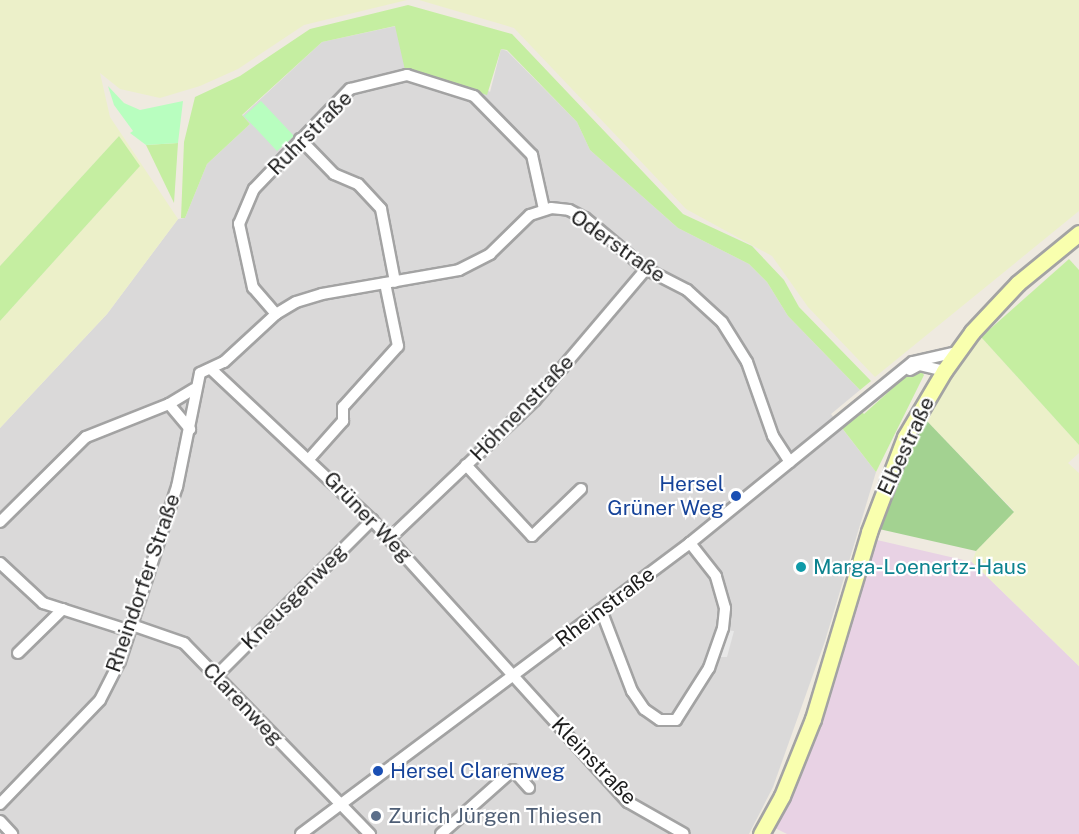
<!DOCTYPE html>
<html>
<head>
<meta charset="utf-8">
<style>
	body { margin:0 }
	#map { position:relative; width:1079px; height:834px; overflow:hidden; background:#efeae0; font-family:"Public Sans",sans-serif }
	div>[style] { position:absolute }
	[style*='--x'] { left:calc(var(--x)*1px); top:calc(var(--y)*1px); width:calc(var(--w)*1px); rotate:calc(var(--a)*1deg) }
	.residential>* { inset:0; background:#dad9d9 }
	.industrial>* { inset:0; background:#e8d2e4 }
	.farmland>* { inset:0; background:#ecf0c9 }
	.grass>* { inset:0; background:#c5eea1 }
	.forest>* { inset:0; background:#a3d291 }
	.park>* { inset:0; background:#b8febf }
	.parking>* { inset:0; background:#e8e8e8 }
	.roads { filter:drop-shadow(2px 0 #a3a3a3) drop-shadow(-2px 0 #a3a3a3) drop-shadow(0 2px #a3a3a3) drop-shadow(0 -2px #a3a3a3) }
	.minor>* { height:10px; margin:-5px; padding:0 5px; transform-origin:5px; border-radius:5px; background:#fff }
	.secondary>* { height:15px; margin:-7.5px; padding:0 7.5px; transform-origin:7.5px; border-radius:7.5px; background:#f9ffae }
	.dots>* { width:16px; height:16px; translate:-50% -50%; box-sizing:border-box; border:3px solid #fff; border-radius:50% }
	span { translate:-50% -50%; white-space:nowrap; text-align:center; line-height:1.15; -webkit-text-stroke:4.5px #fff; paint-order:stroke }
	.street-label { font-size:21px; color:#1c1c1c }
	.transit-label { font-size:21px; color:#164399 }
	.right { translate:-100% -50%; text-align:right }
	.left { translate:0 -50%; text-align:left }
	.culture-label { font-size:21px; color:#0d838f }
	.service-label { font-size:21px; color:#4e5e75 }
</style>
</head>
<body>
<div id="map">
	<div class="residential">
		<div style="clip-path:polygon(396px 26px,490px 92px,501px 49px,507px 51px,577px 122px,590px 150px,678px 228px,749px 264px,767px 282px,788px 316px,860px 390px,831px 414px,876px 472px,825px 641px,773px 787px,749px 834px,0 834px,0 428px,107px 314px,178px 219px,185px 218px,207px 164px,250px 124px,242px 116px,322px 42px)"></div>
	</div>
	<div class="industrial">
		<div style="clip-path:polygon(877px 540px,972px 562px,1079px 666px,1079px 834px,787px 834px,775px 828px,822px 725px)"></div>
	</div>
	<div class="farmland">
		<div style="clip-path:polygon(0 0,407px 0,304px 25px,238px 69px,200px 86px,160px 98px,120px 89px,100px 73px,110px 117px,178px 219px,107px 314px,0 428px,0 321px,140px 166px,119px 136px,0 266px)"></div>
		<div style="clip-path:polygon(419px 0,1079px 0,1079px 211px,875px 377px,808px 307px,772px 256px,686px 209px,514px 28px)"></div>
		<div style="clip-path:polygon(981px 337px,1079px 445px,1079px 453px,1068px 463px,1079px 473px,1079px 666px,972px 562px,976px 551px,1014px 511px,925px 419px,950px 377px)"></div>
	</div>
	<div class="grass">
		<div style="clip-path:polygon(408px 5px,512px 34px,683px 214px,752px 246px,784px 280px,799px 307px,871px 381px,860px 390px,788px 316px,767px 282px,749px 264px,678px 228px,590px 150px,577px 122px,507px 50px,501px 49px,487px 95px,405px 70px,395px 26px,322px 42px,242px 115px,250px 124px,207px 164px,185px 218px,181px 218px,184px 142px,195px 97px,240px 76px,310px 29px)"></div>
		<div style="clip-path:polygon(119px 136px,140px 166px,0 321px,0 266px)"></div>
		<div style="clip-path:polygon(178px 143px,174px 203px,146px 145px)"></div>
		<div style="clip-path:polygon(1069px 259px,1079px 270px,1079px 445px,981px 337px)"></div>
		<div style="clip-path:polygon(921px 371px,924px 375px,876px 472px,842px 428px,862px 412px,864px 414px,905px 377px)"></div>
	</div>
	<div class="forest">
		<div style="clip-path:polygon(925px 419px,1014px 512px,976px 551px,879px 529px,898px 470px)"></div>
	</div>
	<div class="park">
		<div style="clip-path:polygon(108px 86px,124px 103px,140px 110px,183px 101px,178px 143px,146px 145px,130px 133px,133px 131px,114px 105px)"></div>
		<div style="clip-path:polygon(261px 101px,294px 136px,277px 151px,244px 116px)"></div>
	</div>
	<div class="parking">
		<div style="clip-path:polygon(725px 630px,734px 631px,727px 657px,718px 657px)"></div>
	</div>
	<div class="roads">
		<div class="minor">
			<div style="--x:300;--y:139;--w:49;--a:45.8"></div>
			<div style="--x:334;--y:174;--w:26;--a:23"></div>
			<div style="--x:358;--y:184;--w:34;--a:47"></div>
			<div style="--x:381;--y:209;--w:74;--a:79.1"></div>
			<div style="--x:276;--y:314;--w:35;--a:-131"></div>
			<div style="--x:253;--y:288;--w:66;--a:-102.3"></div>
			<div style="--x:239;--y:224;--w:38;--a:-67"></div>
			<div style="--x:254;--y:189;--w:139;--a:-46.2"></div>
			<div style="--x:350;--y:89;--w:59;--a:-13.8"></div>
			<div style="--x:407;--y:75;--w:70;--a:17.4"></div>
			<div style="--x:474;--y:96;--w:83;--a:45.5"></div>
			<div style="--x:532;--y:155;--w:55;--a:77.5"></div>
			<div style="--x:211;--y:369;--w:221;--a:43.2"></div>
			<div style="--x:372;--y:520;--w:381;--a:47.8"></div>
			<div style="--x:628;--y:802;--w:64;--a:29.7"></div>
			<div style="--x:910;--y:370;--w:10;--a:-29"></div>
			<div style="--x:919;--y:365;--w:26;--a:13"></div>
			<div style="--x:169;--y:404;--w:33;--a:50"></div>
			<div style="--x:310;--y:458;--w:50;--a:-48.3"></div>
			<div style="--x:343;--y:421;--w:14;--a:-90"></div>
			<div style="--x:343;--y:407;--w:82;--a:-48"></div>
			<div style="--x:398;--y:346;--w:64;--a:-101.7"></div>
			<div style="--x:466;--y:465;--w:97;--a:47.1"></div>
			<div style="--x:532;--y:536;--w:68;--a:-43.8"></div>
			<div style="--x:0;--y:522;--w:121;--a:-44.7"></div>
			<div style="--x:86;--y:437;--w:89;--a:-21.7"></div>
			<div style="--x:169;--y:404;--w:29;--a:-31"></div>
			<div style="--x:390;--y:538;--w:200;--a:-43.6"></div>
			<div style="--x:535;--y:400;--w:172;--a:-49.7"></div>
			<div style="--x:0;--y:563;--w:59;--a:42.9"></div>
			<div style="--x:43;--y:603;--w:91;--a:17.8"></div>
			<div style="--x:601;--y:610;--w:87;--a:69.1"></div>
			<div style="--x:632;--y:691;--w:22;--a:56"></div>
			<div style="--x:644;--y:709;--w:19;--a:35"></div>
			<div style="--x:660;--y:720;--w:16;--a:0"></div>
			<div style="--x:676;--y:720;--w:62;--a:-57.6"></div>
			<div style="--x:709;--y:668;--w:42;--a:-70.7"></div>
			<div style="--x:723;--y:628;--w:20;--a:-84"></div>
			<div style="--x:725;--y:608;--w:33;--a:-106"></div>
			<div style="--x:716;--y:576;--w:42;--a:-128.2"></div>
			<div style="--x:132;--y:625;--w:55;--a:19.1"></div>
			<div style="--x:184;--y:643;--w:267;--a:45.8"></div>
			<div style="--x:18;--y:653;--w:63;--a:-44.4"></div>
			<div style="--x:216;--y:676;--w:221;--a:-45"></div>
			<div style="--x:0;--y:804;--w:144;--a:-46.1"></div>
			<div style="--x:100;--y:700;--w:44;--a:-62.9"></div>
			<div style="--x:120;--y:661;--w:183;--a:-71.9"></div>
			<div style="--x:177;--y:487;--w:116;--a:-78.6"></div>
			<div style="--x:200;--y:373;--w:26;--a:-25"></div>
			<div style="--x:224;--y:362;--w:71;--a:-42.7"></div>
			<div style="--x:276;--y:314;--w:23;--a:-31"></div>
			<div style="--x:296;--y:302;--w:27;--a:-17"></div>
			<div style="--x:322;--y:294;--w:139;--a:-9.9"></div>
			<div style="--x:459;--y:270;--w:35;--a:-27"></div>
			<div style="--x:490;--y:254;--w:56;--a:-44.3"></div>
			<div style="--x:530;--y:215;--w:22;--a:-18"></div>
			<div style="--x:551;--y:208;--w:18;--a:6"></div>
			<div style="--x:569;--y:210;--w:18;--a:27"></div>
			<div style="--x:585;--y:218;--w:80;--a:39.9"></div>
			<div style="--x:646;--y:269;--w:46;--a:27.1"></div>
			<div style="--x:687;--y:290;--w:47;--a:42.4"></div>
			<div style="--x:722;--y:322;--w:47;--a:58"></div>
			<div style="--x:747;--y:362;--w:78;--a:70.6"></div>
			<div style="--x:773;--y:436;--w:31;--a:57"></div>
			<div style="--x:0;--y:821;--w:18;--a:47"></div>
			<div style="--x:301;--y:834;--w:486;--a:-36.8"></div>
			<div style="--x:690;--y:543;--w:287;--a:-39.1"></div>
			<div style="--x:913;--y:362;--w:45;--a:-12.8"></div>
			<div style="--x:441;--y:834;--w:96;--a:-41.6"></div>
			<div style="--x:513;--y:770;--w:24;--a:48"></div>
		</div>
		<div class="secondary">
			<div style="--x:761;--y:834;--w:43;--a:-61.1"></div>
			<div style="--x:782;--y:796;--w:83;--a:-68.1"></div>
			<div style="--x:813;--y:719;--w:195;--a:-73.3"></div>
			<div style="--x:869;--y:532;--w:102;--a:-69.2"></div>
			<div style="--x:905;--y:437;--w:77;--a:-59.4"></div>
			<div style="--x:944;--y:371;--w:48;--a:-54.3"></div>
			<div style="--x:972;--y:332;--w:67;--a:-46.8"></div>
			<div style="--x:1018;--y:283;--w:79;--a:-39.3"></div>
		</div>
	</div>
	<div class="dots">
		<div style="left:736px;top:496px;background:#1a4fb4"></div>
		<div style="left:801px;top:567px;background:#0f9aa8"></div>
		<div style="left:378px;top:771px;background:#1a4fb4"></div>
		<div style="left:376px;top:816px;background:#5c6f8a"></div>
	</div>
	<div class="street-label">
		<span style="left:310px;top:133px;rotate:-45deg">Ruhrstraße</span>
		<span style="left:618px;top:246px;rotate:35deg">Oderstraße</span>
		<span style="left:522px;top:408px;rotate:-46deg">Höhnenstraße</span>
		<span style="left:906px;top:446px;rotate:-65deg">Elbestraße</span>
		<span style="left:368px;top:517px;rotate:46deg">Grüner Weg</span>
		<span style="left:143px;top:583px;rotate:-71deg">Rheindorfer Straße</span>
		<span style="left:294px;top:597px;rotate:-45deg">Kneusgenweg</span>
		<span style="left:605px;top:607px;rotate:-37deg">Rheinstraße</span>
		<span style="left:243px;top:704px;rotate:46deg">Clarenweg</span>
		<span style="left:594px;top:761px;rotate:46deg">Kleinstraße</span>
	</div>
	<div class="transit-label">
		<span class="right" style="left:724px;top:496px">Hersel<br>Grüner Weg</span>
		<span class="left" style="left:390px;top:771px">Hersel Clarenweg</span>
	</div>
	<div class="culture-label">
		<span class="left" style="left:813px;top:567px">Marga-Loenertz-Haus</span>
	</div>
	<div class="service-label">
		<span class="left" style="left:388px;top:816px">Zurich Jürgen Thiesen</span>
	</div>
</div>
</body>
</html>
